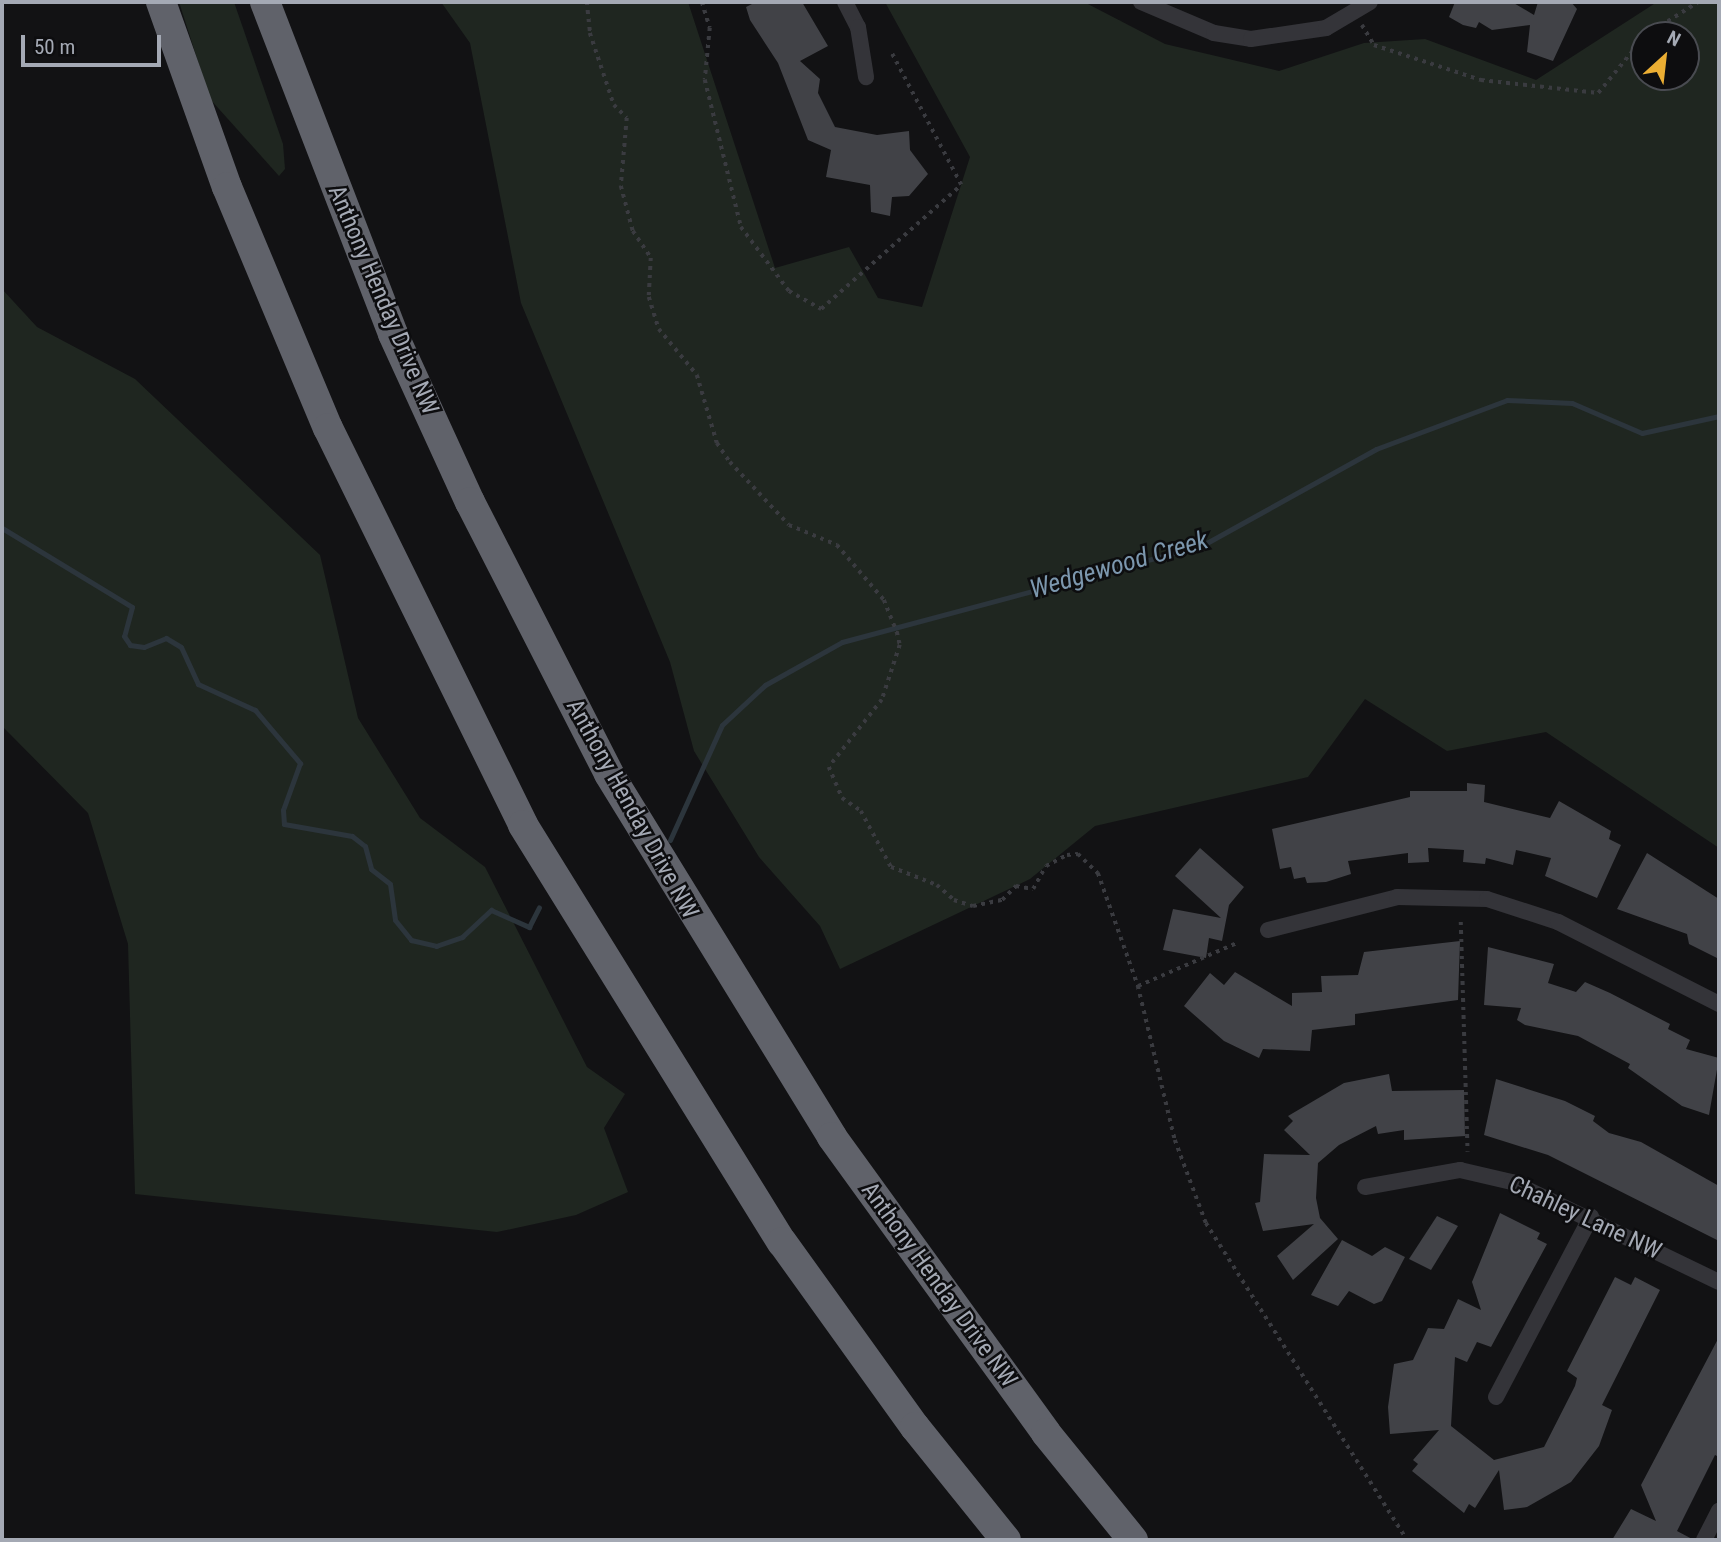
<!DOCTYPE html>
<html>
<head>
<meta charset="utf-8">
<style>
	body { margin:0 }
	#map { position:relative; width:1721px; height:1542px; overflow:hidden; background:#121214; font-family:"Roboto Condensed",sans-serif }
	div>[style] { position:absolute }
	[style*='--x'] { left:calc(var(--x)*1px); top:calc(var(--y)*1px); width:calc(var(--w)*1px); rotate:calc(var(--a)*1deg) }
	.green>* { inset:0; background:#1f2620 }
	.stream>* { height:5px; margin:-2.5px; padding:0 2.5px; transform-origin:2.5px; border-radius:2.5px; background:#2c353c }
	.building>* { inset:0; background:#414247 }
	.path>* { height:3.5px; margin-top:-1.75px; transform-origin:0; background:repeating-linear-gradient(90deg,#3a3b40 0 3.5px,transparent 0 8.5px) }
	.street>* { height:16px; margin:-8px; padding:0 8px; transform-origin:8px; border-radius:8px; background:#343439 }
	.highway>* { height:30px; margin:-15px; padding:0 15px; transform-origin:15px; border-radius:15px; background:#60626a }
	span { translate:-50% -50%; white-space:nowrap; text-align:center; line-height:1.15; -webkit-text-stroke:5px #0d0d0f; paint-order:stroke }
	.street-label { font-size:24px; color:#a4a9b4 }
	.water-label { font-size:26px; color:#7c97ae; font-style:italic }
	.frame { position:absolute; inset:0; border:4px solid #a4a9b4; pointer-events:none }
	.north { position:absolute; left:1630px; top:21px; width:70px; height:70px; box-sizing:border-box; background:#0d0d0f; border:2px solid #494b51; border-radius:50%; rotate:27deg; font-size:19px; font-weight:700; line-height:28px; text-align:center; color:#a4a9b4 }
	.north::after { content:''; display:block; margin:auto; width:24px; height:32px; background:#ebae33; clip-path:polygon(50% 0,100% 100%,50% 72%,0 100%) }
	.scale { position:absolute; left:21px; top:35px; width:140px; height:32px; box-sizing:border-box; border:4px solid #a4a9b4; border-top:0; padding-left:9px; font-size:21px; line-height:24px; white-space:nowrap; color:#a4a9b4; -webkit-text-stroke:5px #0d0d0f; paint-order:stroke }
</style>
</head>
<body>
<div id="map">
	<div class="green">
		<div style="clip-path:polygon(179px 2px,234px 2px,283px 144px,285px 169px,279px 176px,210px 99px)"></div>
		<div style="clip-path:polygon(evenodd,441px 2px,688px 2px,775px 268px,849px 247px,878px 298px,922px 307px,970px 157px,885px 2px,1084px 2px,1165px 44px,1279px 71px,1364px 43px,1425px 39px,1536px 80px,1657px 2px,1719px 2px,1719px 848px,1546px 732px,1447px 751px,1365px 699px,1308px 777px,1095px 826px,1030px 879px,840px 969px,820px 926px,759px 857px,694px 751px,670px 662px,521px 303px,470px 43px,441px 2px,1644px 35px,1686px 35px,1686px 77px,1644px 77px,1644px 35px)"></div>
		<div style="clip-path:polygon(2px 289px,37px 327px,135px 379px,320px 555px,358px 718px,420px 818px,485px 867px,587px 1067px,625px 1094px,604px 1128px,628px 1192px,576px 1215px,497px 1232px,135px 1194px,128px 944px,88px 813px,2px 726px)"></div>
	</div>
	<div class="stream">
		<div style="--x:2;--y:528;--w:152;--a:31.3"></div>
		<div style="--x:132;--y:607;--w:30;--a:105"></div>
		<div style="--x:124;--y:636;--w:11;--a:56"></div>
		<div style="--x:130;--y:645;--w:14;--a:8"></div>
		<div style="--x:144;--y:647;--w:24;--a:-22"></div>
		<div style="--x:166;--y:638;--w:17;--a:31"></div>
		<div style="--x:181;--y:647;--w:41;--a:65.3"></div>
		<div style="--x:198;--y:684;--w:63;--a:24.5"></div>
		<div style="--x:255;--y:710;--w:70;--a:49.7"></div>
		<div style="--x:300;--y:763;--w:50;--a:109.9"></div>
		<div style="--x:283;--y:810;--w:14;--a:86"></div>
		<div style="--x:284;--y:824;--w:69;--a:10"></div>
		<div style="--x:352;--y:836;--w:16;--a:38"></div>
		<div style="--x:365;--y:846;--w:24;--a:75"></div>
		<div style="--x:371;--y:869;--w:24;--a:38"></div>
		<div style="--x:390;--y:884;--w:36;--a:82"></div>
		<div style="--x:395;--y:920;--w:26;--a:51"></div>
		<div style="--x:411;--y:940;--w:26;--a:13"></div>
		<div style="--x:436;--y:946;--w:28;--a:-19"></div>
		<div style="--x:462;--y:937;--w:40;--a:-43"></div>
		<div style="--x:491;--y:910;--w:42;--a:24.1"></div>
		<div style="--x:529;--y:927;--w:22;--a:-63"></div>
		<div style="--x:670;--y:840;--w:126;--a:-65.7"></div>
		<div style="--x:722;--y:725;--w:59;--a:-42.9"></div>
		<div style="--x:765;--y:685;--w:88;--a:-29.2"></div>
		<div style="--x:842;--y:642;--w:374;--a:-15"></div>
		<div style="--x:1203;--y:545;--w:198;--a:-29"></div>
		<div style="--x:1376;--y:449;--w:140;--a:-20.5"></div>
		<div style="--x:1507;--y:400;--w:65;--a:2.6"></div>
		<div style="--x:1572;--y:403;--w:76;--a:23.2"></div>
		<div style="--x:1642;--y:433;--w:79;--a:-12.4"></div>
	</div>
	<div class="building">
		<div style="clip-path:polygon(756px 2px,802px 2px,828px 46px,800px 61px,820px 79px,818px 93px,835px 127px,877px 135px,909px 131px,910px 150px,928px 174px,909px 196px,892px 197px,890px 216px,871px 212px,870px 185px,826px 177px,831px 150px,808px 140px,778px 63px,750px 20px,746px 7px)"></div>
		<div style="clip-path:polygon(1455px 2px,1512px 2px,1534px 15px,1538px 2px,1571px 2px,1577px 9px,1553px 61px,1527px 52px,1530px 25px,1492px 30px,1479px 22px,1476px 28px,1463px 25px,1449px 17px)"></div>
		<div style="clip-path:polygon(1467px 783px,1485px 785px,1484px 802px,1550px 818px,1559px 801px,1611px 831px,1609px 839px,1621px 845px,1597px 898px,1545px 876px,1551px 858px,1516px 850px,1513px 865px,1486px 858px,1485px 864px,1463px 862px,1464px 850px,1428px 848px,1429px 862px,1408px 863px,1408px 853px,1348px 861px,1351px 874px,1326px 882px,1307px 883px,1305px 877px,1294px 879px,1291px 867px,1280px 869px,1272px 829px,1410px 797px,1410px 791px,1467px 791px)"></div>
		<div style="clip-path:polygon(1200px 848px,1244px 887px,1229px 905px,1222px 941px,1209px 938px,1206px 958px,1163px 950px,1173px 909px,1221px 918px,1175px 876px)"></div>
		<div style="clip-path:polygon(1647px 853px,1719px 899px,1719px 959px,1689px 944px,1687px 934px,1617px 909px)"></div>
		<div style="clip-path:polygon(1460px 941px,1458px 1000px,1355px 1014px,1355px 1025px,1312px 1030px,1310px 1051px,1263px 1049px,1259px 1058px,1224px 1041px,1184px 1006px,1210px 973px,1224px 985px,1235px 972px,1292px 1006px,1292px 993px,1322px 992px,1321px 976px,1358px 975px,1364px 952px)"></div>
		<div style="clip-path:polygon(1488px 947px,1554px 964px,1548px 983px,1576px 992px,1585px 982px,1610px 993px,1670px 1024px,1668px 1029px,1690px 1040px,1686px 1049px,1719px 1058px,1709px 1115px,1682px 1106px,1628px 1068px,1630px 1064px,1578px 1036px,1525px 1025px,1517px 1020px,1521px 1008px,1484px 1005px)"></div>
		<div style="clip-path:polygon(1389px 1074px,1392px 1091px,1464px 1090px,1465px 1136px,1404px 1140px,1404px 1130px,1378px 1134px,1376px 1126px,1339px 1145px,1318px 1163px,1316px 1198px,1320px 1218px,1338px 1239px,1293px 1280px,1277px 1256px,1314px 1224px,1263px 1231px,1255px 1203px,1260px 1202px,1264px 1154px,1310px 1155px,1284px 1130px,1293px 1121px,1288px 1116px,1344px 1083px)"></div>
		<div style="clip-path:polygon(1496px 1079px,1565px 1101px,1595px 1116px,1593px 1121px,1609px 1133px,1641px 1142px,1719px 1186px,1719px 1241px,1548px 1155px,1484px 1135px)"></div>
		<div style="clip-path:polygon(1500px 1213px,1540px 1233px,1537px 1239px,1547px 1244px,1491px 1347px,1477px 1342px,1467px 1362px,1455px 1357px,1451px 1426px,1494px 1460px,1544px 1447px,1575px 1386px,1577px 1378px,1567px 1371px,1615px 1277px,1631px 1285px,1635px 1277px,1660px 1290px,1602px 1405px,1612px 1410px,1599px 1446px,1571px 1482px,1527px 1507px,1504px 1510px,1499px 1470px,1475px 1508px,1469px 1504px,1464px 1513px,1412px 1471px,1418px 1464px,1413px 1460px,1439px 1430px,1390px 1434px,1388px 1407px,1394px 1364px,1413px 1360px,1428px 1328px,1444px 1329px,1458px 1299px,1481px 1310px,1472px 1282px)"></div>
		<div style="clip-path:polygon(1437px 1216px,1458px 1226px,1431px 1270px,1409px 1259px)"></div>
		<div style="clip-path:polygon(1342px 1240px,1372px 1256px,1385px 1247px,1405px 1257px,1382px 1301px,1374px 1304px,1349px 1291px,1338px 1306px,1311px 1295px)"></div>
		<div style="clip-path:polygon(1719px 1337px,1719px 1457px,1715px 1455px,1677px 1531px,1694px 1540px,1612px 1540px,1631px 1509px,1656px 1521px,1641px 1485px)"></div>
	</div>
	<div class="path">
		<div style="--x:587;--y:2;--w:31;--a:84"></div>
		<div style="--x:590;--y:33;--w:76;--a:71.6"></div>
		<div style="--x:614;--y:105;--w:18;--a:45"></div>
		<div style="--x:627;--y:118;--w:68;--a:95"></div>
		<div style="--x:621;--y:186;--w:47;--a:75.1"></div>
		<div style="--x:633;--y:231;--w:32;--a:56"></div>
		<div style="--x:651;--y:258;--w:39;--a:93"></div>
		<div style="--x:649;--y:297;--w:34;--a:73"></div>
		<div style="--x:659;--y:329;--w:60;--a:50.4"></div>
		<div style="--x:697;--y:375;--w:71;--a:73.6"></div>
		<div style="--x:717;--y:443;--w:23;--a:56"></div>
		<div style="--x:730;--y:462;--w:86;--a:46.9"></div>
		<div style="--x:789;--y:525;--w:52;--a:22.6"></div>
		<div style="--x:837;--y:545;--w:72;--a:49.5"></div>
		<div style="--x:884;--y:600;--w:35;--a:68"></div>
		<div style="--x:897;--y:632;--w:13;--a:77"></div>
		<div style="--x:900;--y:645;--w:58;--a:108.1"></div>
		<div style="--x:882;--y:700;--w:85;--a:128.3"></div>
		<div style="--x:829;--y:767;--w:34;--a:67"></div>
		<div style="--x:842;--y:798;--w:23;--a:34"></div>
		<div style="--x:861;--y:811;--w:64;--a:61.8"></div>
		<div style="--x:891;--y:867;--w:49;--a:21.4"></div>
		<div style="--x:937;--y:885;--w:23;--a:41"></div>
		<div style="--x:954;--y:900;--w:20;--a:18"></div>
		<div style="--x:973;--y:906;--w:30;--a:-12"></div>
		<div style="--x:1002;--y:900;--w:20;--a:-45"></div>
		<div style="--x:1016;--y:886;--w:17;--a:10"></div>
		<div style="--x:1033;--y:889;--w:26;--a:-61"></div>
		<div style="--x:1046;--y:866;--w:24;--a:-28"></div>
		<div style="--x:1067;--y:855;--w:11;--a:-5"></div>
		<div style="--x:1078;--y:854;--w:28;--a:44"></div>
		<div style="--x:1098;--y:873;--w:120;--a:70.5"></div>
		<div style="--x:1138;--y:986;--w:158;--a:76.5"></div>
		<div style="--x:1175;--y:1140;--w:89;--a:69.5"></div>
		<div style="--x:1206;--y:1223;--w:375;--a:57.6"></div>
		<div style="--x:702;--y:2;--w:27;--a:73"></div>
		<div style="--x:710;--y:28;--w:52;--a:95.5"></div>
		<div style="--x:705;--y:80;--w:151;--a:76.2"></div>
		<div style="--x:741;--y:227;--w:80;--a:53.1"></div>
		<div style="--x:789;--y:291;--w:37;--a:29"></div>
		<div style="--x:821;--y:309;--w:187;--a:-41.5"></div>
		<div style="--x:961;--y:185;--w:148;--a:-117.8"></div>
		<div style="--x:1362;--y:25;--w:23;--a:59"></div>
		<div style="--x:1374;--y:45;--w:113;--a:18.1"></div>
		<div style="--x:1481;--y:80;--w:118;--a:6.3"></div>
		<div style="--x:1598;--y:93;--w:72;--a:-50.6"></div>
		<div style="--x:1646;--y:35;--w:62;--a:-32.4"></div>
		<div style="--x:1461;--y:922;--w:230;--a:88.3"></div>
		<div style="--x:1138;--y:986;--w:108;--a:-23.5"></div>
	</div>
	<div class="street">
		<div style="--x:845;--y:2;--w:28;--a:63"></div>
		<div style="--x:858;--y:27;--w:51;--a:80.9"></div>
		<div style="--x:1141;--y:2;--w:79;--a:23"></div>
		<div style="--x:1214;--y:33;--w:37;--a:9"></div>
		<div style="--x:1251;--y:39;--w:76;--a:-8.3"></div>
		<div style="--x:1326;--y:28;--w:51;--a:-30.6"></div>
		<div style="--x:1268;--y:930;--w:133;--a:-14.3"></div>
		<div style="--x:1397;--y:897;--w:90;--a:1.3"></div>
		<div style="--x:1487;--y:899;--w:75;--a:17.9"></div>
		<div style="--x:1558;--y:922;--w:181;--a:27"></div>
		<div style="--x:1365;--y:1187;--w:97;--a:-10.1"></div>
		<div style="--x:1460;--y:1170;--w:53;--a:13"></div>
		<div style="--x:1512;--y:1182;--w:230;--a:25.8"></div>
		<div style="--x:1496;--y:1397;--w:204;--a:-62.2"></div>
		<div style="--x:1704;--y:1540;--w:33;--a:-63"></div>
	</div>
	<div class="highway">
		<div style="--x:161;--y:2;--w:196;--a:70.4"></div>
		<div style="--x:227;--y:187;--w:261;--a:67.3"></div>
		<div style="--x:328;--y:428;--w:442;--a:63.8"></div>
		<div style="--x:523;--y:825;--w:491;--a:58.2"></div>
		<div style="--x:782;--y:1242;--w:228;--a:54.3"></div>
		<div style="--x:915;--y:1427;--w:145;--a:51.2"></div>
		<div style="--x:265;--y:2;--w:356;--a:68.9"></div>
		<div style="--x:393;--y:334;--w:185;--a:65.4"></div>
		<div style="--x:470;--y:502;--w:305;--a:62.9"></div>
		<div style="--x:609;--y:774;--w:426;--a:58.4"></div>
		<div style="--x:832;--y:1137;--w:365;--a:54.1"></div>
		<div style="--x:1046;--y:1433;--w:138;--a:50.9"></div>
	</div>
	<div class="street-label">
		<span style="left:383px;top:300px;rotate:67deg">Anthony Henday Drive NW</span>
		<span style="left:632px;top:809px;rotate:61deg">Anthony Henday Drive NW</span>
		<span style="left:1585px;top:1218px;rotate:25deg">Chahley Lane NW</span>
		<span style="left:939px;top:1285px;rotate:54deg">Anthony Henday Drive NW</span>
	</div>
	<div class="water-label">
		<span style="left:1119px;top:565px;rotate:-16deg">Wedgewood Creek</span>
	</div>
	<div class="frame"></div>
	<div class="north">N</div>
	<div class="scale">50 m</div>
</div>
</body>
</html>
